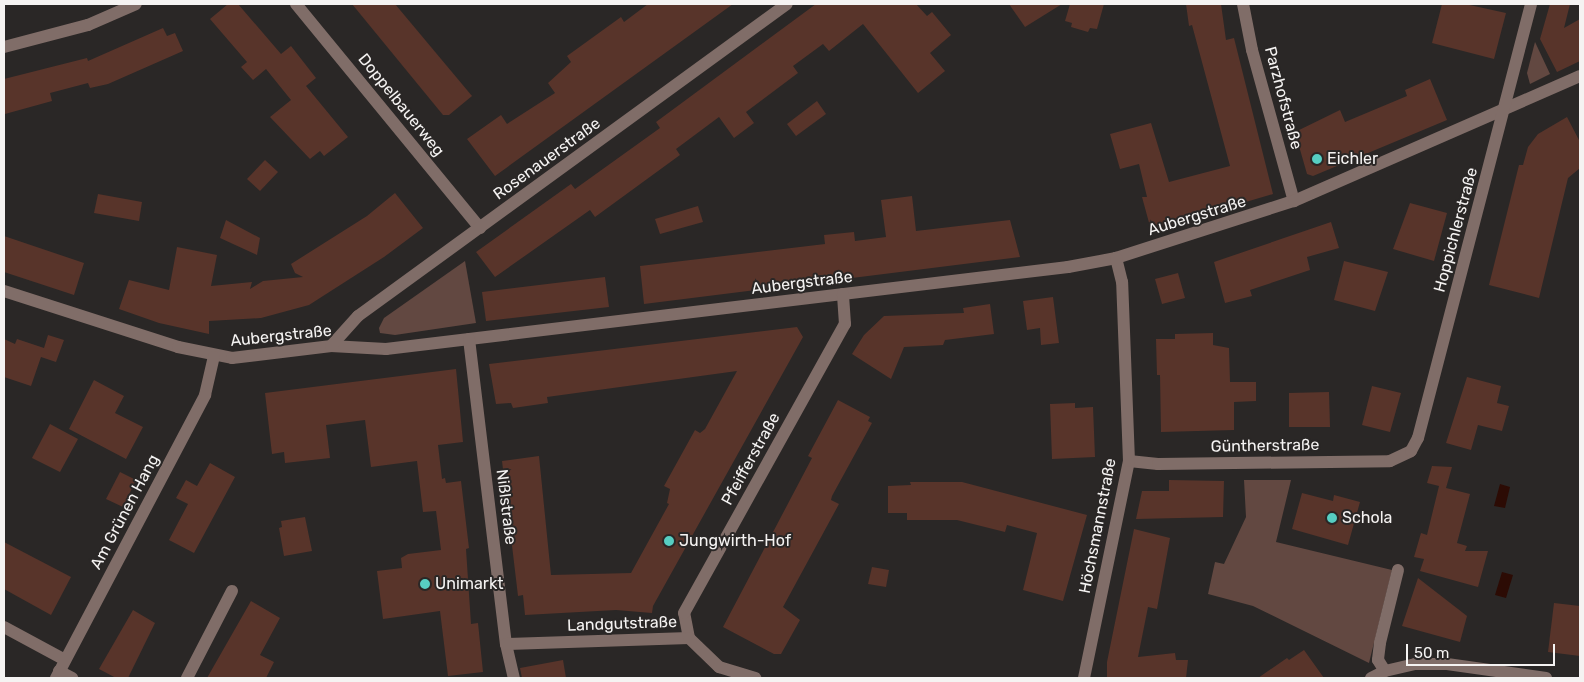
<!DOCTYPE html>
<html>
<head>
<meta charset="utf-8">
<style>
	body { margin:0 }
	#map { position:relative; width:1584px; height:682px; overflow:hidden; background:#2a2726; font-family:Rubik,sans-serif }
	div>[style] { position:absolute }
	[style*='--x'] { left:calc(var(--x)*1px); top:calc(var(--y)*1px); width:calc(var(--w)*1px); rotate:calc(var(--a)*1deg) }
	.green>* { inset:0; background:#624841 }
	.water>* { inset:0; background:#2c0b04 }
	.building>* { inset:0; background:#58342a }
	.street>* { height:12px; margin:-6px; padding:0 6px; transform-origin:6px; border-radius:6px; background:#806d68 }
	.dots>* { width:14px; height:14px; translate:-50% -50%; box-sizing:border-box; border:2px solid #2a2726; border-radius:50% }
	span { translate:-50% -50%; white-space:nowrap; text-align:center; line-height:1.15; -webkit-text-stroke:4px #2a2726; paint-order:stroke }
	.street-label { font-size:16px; color:#f5f3f2 }
	.poi-label { font-size:16px; color:#f5f3f2 }
	.left { translate:0 -50%; text-align:left }
	.frame { position:absolute; inset:0; border:5px solid #f5f3f2; pointer-events:none }
	.scale { position:absolute; left:1406px; top:644px; width:149px; height:22px; box-sizing:border-box; border:2px solid #f5f3f2; border-top:0; padding-left:6px; font-size:15px; line-height:18px; white-space:nowrap; color:#f5f3f2; -webkit-text-stroke:4px #2a2726; paint-order:stroke }
</style>
</head>
<body>
<div id="map">
	<div class="green">
		<div style="clip-path:polygon(1535px 42px,1550px 74px,1530px 84px,1527px 73px)"></div>
		<div style="clip-path:polygon(465px 261px,476px 323px,395px 335px,380px 333px,379px 328px,384px 318px)"></div>
		<div style="clip-path:polygon(1244px 480px,1291px 480px,1276px 542px,1392px 570px,1369px 663px,1253px 606px,1208px 594px,1215px 562px,1224px 564px,1246px 517px)"></div>
	</div>
	<div class="water">
		<div style="clip-path:polygon(1500px 484px,1510px 487px,1505px 508px,1494px 506px)"></div>
		<div style="clip-path:polygon(1502px 572px,1513px 575px,1506px 598px,1495px 595px)"></div>
	</div>
	<div class="building">
		<div style="clip-path:polygon(228px 4px,238px 4px,281px 54px,291px 46px,316px 78px,306px 86px,348px 137px,324px 156px,320px 151px,310px 159px,270px 117px,291px 100px,266px 69px,253px 80px,241px 67px,247px 62px,210px 19px)"></div>
		<div style="clip-path:polygon(352px 4px,395px 4px,472px 96px,449px 115px,443px 115px)"></div>
		<div style="clip-path:polygon(648px 4px,733px 4px,495px 176px,467px 139px,501px 115px,507px 124px,555px 93px,548px 83px,571px 62px,567px 56px,621px 17px,624px 22px)"></div>
		<div style="clip-path:polygon(816px 4px,916px 4px,927px 16px,932px 12px,951px 35px,930px 53px,945px 71px,918px 93px,863px 24px,829px 51px,823px 44px,793px 66px,798px 73px,746px 112px,754px 123px,734px 138px,719px 117px,676px 149px,680px 155px,595px 217px,590px 210px,495px 277px,476px 252px,571px 184px,575px 189px,660px 128px,656px 122px)"></div>
		<div style="clip-path:polygon(1009px 4px,1062px 4px,1025px 27px)"></div>
		<div style="clip-path:polygon(1070px 4px,1104px 4px,1097px 29px,1090px 28px,1088px 32px,1071px 27px,1072px 23px,1065px 21px)"></div>
		<div style="clip-path:polygon(1186px 4px,1221px 4px,1226px 40px,1234px 38px,1273px 194px,1151px 230px,1142px 197px,1147px 197px,1139px 164px,1120px 169px,1110px 134px,1151px 123px,1169px 182px,1230px 166px,1192px 25px,1189px 26px)"></div>
		<div style="clip-path:polygon(1442px 4px,1465px 4px,1506px 13px,1494px 59px,1432px 43px)"></div>
		<div style="clip-path:polygon(1550px 4px,1570px 4px,1564px 28px,1580px 19px,1580px 61px,1557px 72px,1540px 39px)"></div>
		<div style="clip-path:polygon(163px 28px,167px 36px,175px 33px,183px 51px,108px 84px,90px 88px,88px 83px,50px 93px,52px 101px,5px 114px,4px 79px,87px 58px,88px 61px)"></div>
		<div style="clip-path:polygon(1430px 79px,1447px 120px,1313px 176px,1307px 174px,1295px 132px,1340px 110px,1345px 122px,1407px 96px,1405px 90px)"></div>
		<div style="clip-path:polygon(817px 101px,826px 114px,796px 136px,787px 124px)"></div>
		<div style="clip-path:polygon(1567px 117px,1580px 142px,1580px 168px,1568px 178px,1539px 298px,1489px 285px,1519px 165px,1523px 165px,1528px 147px,1538px 134px)"></div>
		<div style="clip-path:polygon(265px 160px,278px 172px,260px 191px,247px 179px)"></div>
		<div style="clip-path:polygon(395px 193px,423px 228px,384px 257px,309px 305px,261px 318px,209px 321px,209px 334px,159px 323px,119px 309px,129px 280px,169px 290px,177px 247px,217px 255px,211px 286px,252px 282px,250px 289px,263px 281px,303px 277px,295px 273px,291px 264px,367px 216px)"></div>
		<div style="clip-path:polygon(98px 194px,142px 202px,139px 221px,94px 213px)"></div>
		<div style="clip-path:polygon(912px 196px,916px 231px,1010px 220px,1020px 257px,644px 304px,640px 266px,825px 244px,824px 235px,854px 232px,855px 241px,886px 237px,881px 200px)"></div>
		<div style="clip-path:polygon(1410px 203px,1447px 213px,1434px 261px,1393px 249px)"></div>
		<div style="clip-path:polygon(698px 206px,703px 222px,660px 234px,655px 219px)"></div>
		<div style="clip-path:polygon(226px 220px,260px 238px,257px 255px,220px 238px)"></div>
		<div style="clip-path:polygon(1331px 222px,1339px 248px,1307px 257px,1310px 270px,1250px 290px,1252px 296px,1225px 303px,1214px 262px)"></div>
		<div style="clip-path:polygon(4px 236px,84px 263px,74px 295px,4px 272px)"></div>
		<div style="clip-path:polygon(1344px 261px,1388px 272px,1375px 311px,1334px 300px)"></div>
		<div style="clip-path:polygon(1178px 273px,1185px 298px,1162px 304px,1155px 279px)"></div>
		<div style="clip-path:polygon(605px 277px,609px 307px,486px 321px,482px 292px)"></div>
		<div style="clip-path:polygon(1053px 297px,1059px 343px,1041px 345px,1040px 328px,1027px 330px,1023px 301px)"></div>
		<div style="clip-path:polygon(990px 304px,994px 334px,945px 340px,943px 345px,904px 347px,891px 379px,852px 354px,864px 335px,884px 316px,964px 313px,963px 308px)"></div>
		<div style="clip-path:polygon(797px 327px,803px 337px,653px 606px,652px 613px,616px 610px,525px 615px,523px 595px,518px 596px,502px 461px,539px 456px,551px 575px,631px 573px,669px 504px,667px 503px,670px 489px,664px 486px,695px 430px,700px 433px,705px 429px,737px 371px,547px 397px,548px 403px,513px 408px,511px 403px,496px 404px,489px 364px)"></div>
		<div style="clip-path:polygon(1213px 333px,1213px 345px,1229px 348px,1230px 382px,1256px 382px,1256px 401px,1234px 402px,1234px 430px,1161px 432px,1160px 375px,1157px 375px,1156px 339px,1175px 339px,1175px 334px)"></div>
		<div style="clip-path:polygon(48px 335px,64px 340px,56px 362px,41px 357px,31px 386px,4px 377px,4px 339px,15px 344px,17px 339px,44px 348px)"></div>
		<div style="clip-path:polygon(456px 369px,463px 442px,438px 445px,442px 479px,445px 478px,446px 483px,461px 481px,469px 548px,466px 549px,471px 624px,478px 623px,483px 672px,448px 676px,440px 611px,383px 619px,377px 571px,402px 568px,401px 558px,408px 554px,441px 550px,436px 511px,423px 512px,417px 461px,371px 467px,365px 420px,326px 425px,330px 458px,285px 463px,284px 452px,272px 454px,265px 393px)"></div>
		<div style="clip-path:polygon(1467px 377px,1501px 386px,1497px 403px,1509px 406px,1502px 431px,1478px 425px,1471px 450px,1446px 443px)"></div>
		<div style="clip-path:polygon(94px 380px,124px 396px,115px 413px,143px 427px,126px 459px,69px 429px)"></div>
		<div style="clip-path:polygon(1372px 386px,1401px 393px,1390px 432px,1362px 425px)"></div>
		<div style="clip-path:polygon(1329px 392px,1330px 427px,1289px 427px,1289px 393px)"></div>
		<div style="clip-path:polygon(838px 400px,870px 417px,868px 421px,872px 423px,832px 496px,831px 500px,839px 504px,783px 607px,800px 620px,781px 654px,774px 654px,723px 627px,812px 458px,808px 456px)"></div>
		<div style="clip-path:polygon(1075px 403px,1075px 408px,1093px 407px,1095px 457px,1052px 459px,1050px 404px)"></div>
		<div style="clip-path:polygon(50px 424px,78px 439px,60px 472px,32px 458px)"></div>
		<div style="clip-path:polygon(210px 463px,235px 477px,194px 553px,169px 540px,188px 504px,176px 498px,186px 480px,197px 486px)"></div>
		<div style="clip-path:polygon(1432px 466px,1452px 467px,1446px 488px,1470px 494px,1457px 543px,1467px 546px,1465px 551px,1488px 551px,1478px 587px,1420px 571px,1424px 559px,1414px 557px,1421px 533px,1427px 535px,1439px 486px,1427px 483px)"></div>
		<div style="clip-path:polygon(120px 472px,136px 480px,123px 507px,106px 499px)"></div>
		<div style="clip-path:polygon(1169px 480px,1224px 481px,1223px 517px,1136px 519px,1142px 491px,1169px 491px)"></div>
		<div style="clip-path:polygon(910px 482px,962px 482px,1087px 515px,1063px 601px,1023px 590px,1037px 533px,1007px 525px,1005px 532px,957px 520px,907px 520px,907px 513px,888px 513px,888px 486px,911px 485px)"></div>
		<div style="clip-path:polygon(1302px 493px,1333px 501px,1334px 495px,1360px 502px,1348px 545px,1292px 529px)"></div>
		<div style="clip-path:polygon(305px 517px,312px 551px,284px 556px,279px 528px,282px 527px,281px 521px)"></div>
		<div style="clip-path:polygon(1134px 529px,1170px 538px,1157px 609px,1148px 607px,1138px 657px,1175px 653px,1176px 660px,1188px 660px,1186px 678px,1107px 678px,1107px 662px)"></div>
		<div style="clip-path:polygon(4px 542px,71px 577px,51px 615px,4px 589px)"></div>
		<div style="clip-path:polygon(872px 567px,889px 570px,886px 587px,868px 584px)"></div>
		<div style="clip-path:polygon(1418px 578px,1467px 616px,1460px 642px,1402px 626px)"></div>
		<div style="clip-path:polygon(251px 601px,280px 618px,260px 655px,274px 662px,266px 678px,207px 678px)"></div>
		<div style="clip-path:polygon(1554px 603px,1580px 606px,1580px 656px,1548px 652px)"></div>
		<div style="clip-path:polygon(133px 610px,155px 623px,128px 678px,116px 678px,99px 669px)"></div>
		<div style="clip-path:polygon(1304px 650px,1324px 678px,1258px 678px,1287px 658px,1289px 660px)"></div>
		<div style="clip-path:polygon(563px 660px,566px 678px,522px 678px,520px 668px)"></div>
	</div>
	<div class="street">
		<div style="--x:296;--y:4;--w:290;--a:50.6"></div>
		<div style="--x:1243;--y:4;--w:47;--a:78.9"></div>
		<div style="--x:1252;--y:50;--w:157;--a:74.5"></div>
		<div style="--x:4;--y:47;--w:87;--a:-14.7"></div>
		<div style="--x:88;--y:25;--w:52;--a:-23.6"></div>
		<div style="--x:4;--y:291;--w:183;--a:17.8"></div>
		<div style="--x:178;--y:347;--w:55;--a:11.5"></div>
		<div style="--x:232;--y:358;--w:100;--a:-6.9"></div>
		<div style="--x:331;--y:346;--w:55;--a:3.1"></div>
		<div style="--x:386;--y:349;--w:687;--a:-6.86"></div>
		<div style="--x:1068;--y:267;--w:49;--a:-10.6"></div>
		<div style="--x:1116;--y:258;--w:187;--a:-17.8"></div>
		<div style="--x:1294;--y:201;--w:312;--a:-23.6"></div>
		<div style="--x:469;--y:339;--w:307;--a:83.1"></div>
		<div style="--x:506;--y:644;--w:35;--a:77"></div>
		<div style="--x:331;--y:346;--w:40;--a:-48"></div>
		<div style="--x:358;--y:316;--w:530;--a:-36.03"></div>
		<div style="--x:1129;--y:461;--w:29;--a:6"></div>
		<div style="--x:1158;--y:464;--w:232;--a:-0.7"></div>
		<div style="--x:1390;--y:461;--w:23;--a:-25"></div>
		<div style="--x:1411;--y:451;--w:15;--a:-62"></div>
		<div style="--x:1418;--y:438;--w:448;--a:-75.4"></div>
		<div style="--x:1398;--y:570;--w:75;--a:103.9"></div>
		<div style="--x:1380;--y:643;--w:17;--a:97"></div>
		<div style="--x:1378;--y:660;--w:13;--a:58"></div>
		<div style="--x:1385;--y:671;--w:31;--a:-13"></div>
		<div style="--x:1415;--y:664;--w:32;--a:0"></div>
		<div style="--x:1447;--y:664;--w:100;--a:8"></div>
		<div style="--x:4;--y:627;--w:69;--a:28.4"></div>
		<div style="--x:689;--y:638;--w:25;--a:-101"></div>
		<div style="--x:684;--y:613;--w:331;--a:-60.9"></div>
		<div style="--x:845;--y:324;--w:30;--a:-94"></div>
		<div style="--x:506;--y:644;--w:183;--a:-1.9"></div>
		<div style="--x:689;--y:638;--w:42;--a:44"></div>
		<div style="--x:719;--y:667;--w:38;--a:17"></div>
		<div style="--x:59;--y:671;--w:15;--a:28"></div>
		<div style="--x:56;--y:678;--w:320;--a:-62.2"></div>
		<div style="--x:205;--y:395;--w:39;--a:-77"></div>
		<div style="--x:187;--y:678;--w:98;--a:-62.7"></div>
		<div style="--x:1084;--y:678;--w:222;--a:-78.3"></div>
		<div style="--x:1129;--y:461;--w:179;--a:-92.2"></div>
		<div style="--x:1122;--y:282;--w:25;--a:-104"></div>
		<div style="--x:1371;--y:678;--w:16;--a:-27"></div>
	</div>
	<div class="dots">
		<div style="left:1317px;top:159px;background:#57cec2"></div>
		<div style="left:1332px;top:518px;background:#57cec2"></div>
		<div style="left:669px;top:541px;background:#57cec2"></div>
		<div style="left:425px;top:584px;background:#57cec2"></div>
	</div>
	<div class="street-label">
		<span style="left:1283px;top:98px;rotate:75deg">Parzhofstraße</span>
		<span style="left:401px;top:105px;rotate:51deg">Doppelbauerweg</span>
		<span style="left:547px;top:159px;rotate:-36deg">Rosenauerstraße</span>
		<span style="left:1197px;top:216px;rotate:-17deg">Aubergstraße</span>
		<span style="left:1456px;top:230px;rotate:-75deg">Hoppichlerstraße</span>
		<span style="left:802px;top:283px;rotate:-7deg">Aubergstraße</span>
		<span style="left:281px;top:336px;rotate:-6deg">Aubergstraße</span>
		<span style="left:1265px;top:446px;rotate:-1deg">Güntherstraße</span>
		<span style="left:751px;top:459px;rotate:-61deg">Pfeifferstraße</span>
		<span style="left:506px;top:507px;rotate:83deg">Nißlstraße</span>
		<span style="left:125px;top:512px;rotate:-62deg">Am Grünen Hang</span>
		<span style="left:1098px;top:526px;rotate:-79deg">Höchsmannstraße</span>
		<span style="left:622px;top:624px;rotate:-2deg">Landgutstraße</span>
	</div>
	<div class="poi-label">
		<span class="left" style="left:1327px;top:159px">Eichler</span>
		<span class="left" style="left:1342px;top:518px">Schola</span>
		<span class="left" style="left:679px;top:541px">Jungwirth-Hof</span>
		<span class="left" style="left:435px;top:584px">Unimarkt</span>
	</div>
	<div class="frame"></div>
	<div class="scale">50 m</div>
</div>
</body>
</html>
